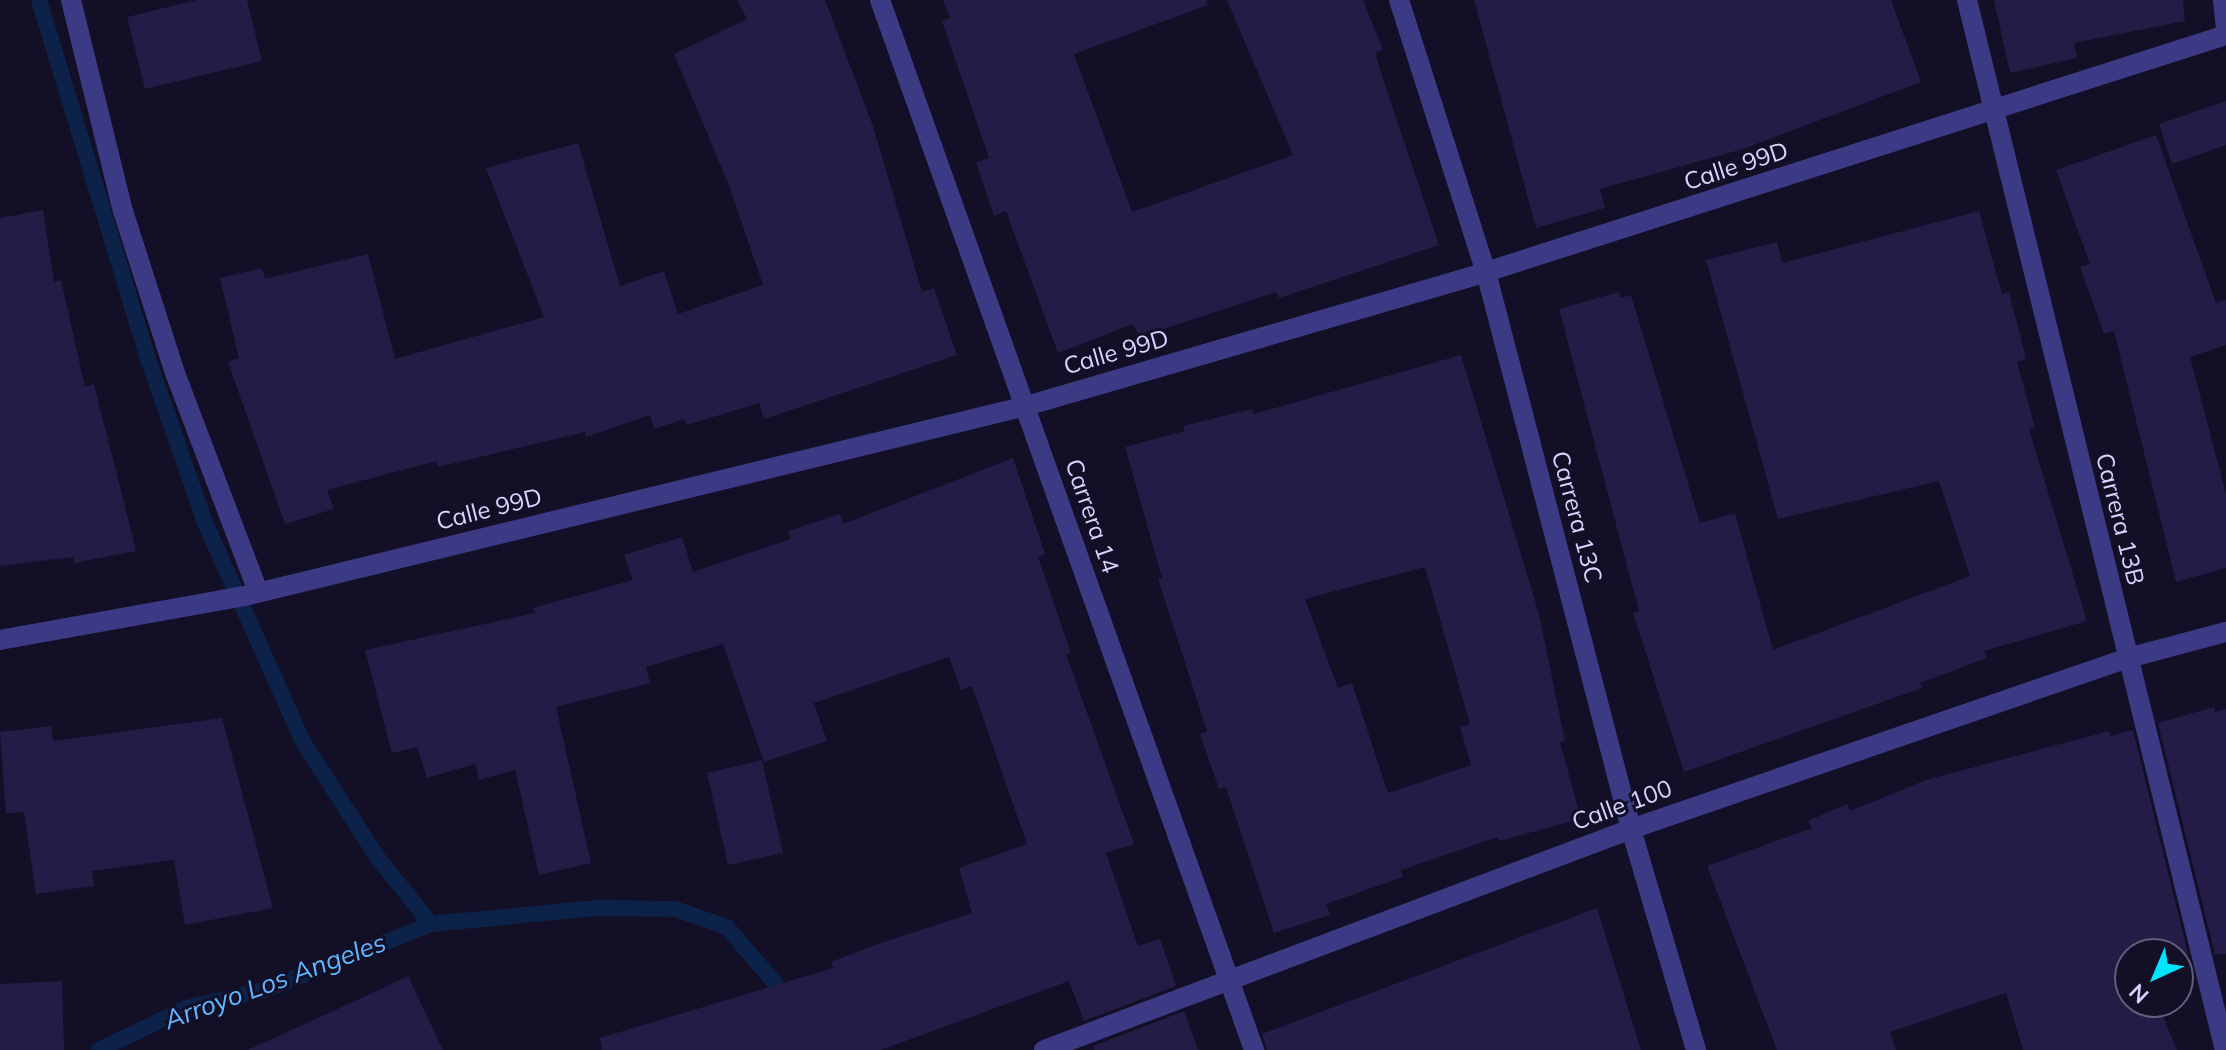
<!DOCTYPE html>
<html>
<head>
<meta charset="utf-8">
<style>
	body { margin:0 }
	#map { position:relative; width:2226px; height:1050px; overflow:hidden; background:#130f26; font-family:Mulish,sans-serif }
	div>[style] { position:absolute }
	[style*='--x'] { left:calc(var(--x)*1px); top:calc(var(--y)*1px); width:calc(var(--w)*1px); rotate:calc(var(--a)*1deg) }
	.stream>* { height:16px; margin:-8px; padding:0 8px; transform-origin:8px; border-radius:8px; background:#0c2248 }
	.building>* { inset:0; background:#241b47 }
	.lane>* { height:20px; margin:-10px; padding:0 10px; transform-origin:10px; border-radius:10px; background:#3d3a85 }
	.street>* { height:20px; margin:-10px; padding:0 10px; transform-origin:10px; border-radius:10px; background:#3d3a85 }
	span { translate:-50% -50%; white-space:nowrap; text-align:center; line-height:1.15; -webkit-text-stroke:6px #130f26; paint-order:stroke }
	.street-label { font-size:24px; color:#d9d4ff }
	.water-label { font-size:26px; color:#62b6ff; font-style:italic }
	.north { position:absolute; left:2114px; top:938px; width:80px; height:80px; box-sizing:border-box; background:#130f26; border:2px solid #625e7d; border-radius:50%; rotate:224deg; font-size:22px; font-weight:700; line-height:32px; text-align:center; color:#d9d4ff }
	.north::after { content:''; display:block; margin:auto; width:28px; height:36px; background:#00e5ff; clip-path:polygon(50% 0,100% 100%,50% 72%,0 100%) }
</style>
</head>
<body>
<div id="map">
	<div class="stream">
		<div style="--x:39;--y:0;--w:369;--a:73.1"></div>
		<div style="--x:146;--y:353;--w:182;--a:70.8"></div>
		<div style="--x:206;--y:525;--w:238;--a:65.9"></div>
		<div style="--x:303;--y:742;--w:137;--a:57.2"></div>
		<div style="--x:377;--y:857;--w:86;--a:51.1"></div>
		<div style="--x:99;--y:1050;--w:97;--a:-25.8"></div>
		<div style="--x:186;--y:1008;--w:81;--a:-12.8"></div>
		<div style="--x:265;--y:990;--w:179;--a:-21.7"></div>
		<div style="--x:431;--y:924;--w:168;--a:-5.5"></div>
		<div style="--x:598;--y:908;--w:77;--a:0.7"></div>
		<div style="--x:675;--y:909;--w:55;--a:19.1"></div>
		<div style="--x:727;--y:927;--w:99;--a:49.5"></div>
	</div>
	<div class="building">
		<div style="clip-path:polygon(197px 0,247px 0,262px 61px,145px 89px,127px 17px)"></div>
		<div style="clip-path:polygon(737px 0,825px 0,873px 126px,922px 292px,934px 288px,957px 355px,764px 419px,759px 403px,687px 425px,684px 419px,654px 429px,650px 415px,586px 437px,585px 432px,438px 467px,436px 461px,327px 490px,334px 509px,285px 524px,228px 362px,239px 358px,220px 278px,262px 268px,265px 279px,368px 254px,395px 359px,544px 317px,486px 168px,578px 143px,620px 286px,664px 271px,678px 314px,763px 285px,730px 188px,674px 54px,747px 19px)"></div>
		<div style="clip-path:polygon(943px 0,1207px 0,1208px 5px,1074px 54px,1132px 212px,1293px 155px,1227px 0,1363px 0,1383px 50px,1375px 53px,1388px 94px,1439px 245px,1279px 298px,1276px 292px,1139px 337px,1133px 324px,1058px 353px,1006px 211px,994px 216px,976px 162px,989px 158px,942px 21px,950px 18px)"></div>
		<div style="clip-path:polygon(1474px 0,1891px 0,1921px 82px,1743px 149px,1600px 189px,1605px 208px,1536px 228px)"></div>
		<div style="clip-path:polygon(1994px 0,2183px 0,2185px 21px,2074px 43px,2077px 58px,2010px 73px)"></div>
		<div style="clip-path:polygon(2226px 101px,2226px 145px,2172px 164px,2159px 124px)"></div>
		<div style="clip-path:polygon(2156px 135px,2216px 303px,2226px 300px,2226px 345px,2190px 357px,2226px 494px,2226px 568px,2176px 582px,2114px 331px,2104px 334px,2080px 267px,2090px 264px,2056px 170px)"></div>
		<div style="clip-path:polygon(43px 210px,54px 282px,61px 280px,85px 387px,94px 384px,136px 551px,74px 563px,73px 557px,0 566px,0 218px)"></div>
		<div style="clip-path:polygon(1979px 211px,2002px 294px,2009px 292px,2026px 359px,2017px 362px,2035px 428px,2029px 429px,2087px 621px,1984px 651px,1987px 658px,1920px 683px,1922px 688px,1684px 772px,1633px 613px,1639px 611px,1559px 309px,1619px 292px,1620px 298px,1631px 295px,1700px 523px,1735px 513px,1773px 650px,1970px 576px,1939px 481px,1778px 519px,1706px 260px,1777px 242px,1782px 263px)"></div>
		<div style="clip-path:polygon(evenodd,1461px 355px,1539px 614px,1565px 741px,1560px 742px,1581px 819px,1499px 841px,1498px 837px,1401px 870px,1403px 877px,1326px 904px,1330px 915px,1274px 933px,1226px 787px,1219px 789px,1200px 734px,1207px 731px,1158px 579px,1162px 578px,1125px 447px,1185px 431px,1183px 426px,1252px 409px,1254px 414px,1461px 355px,1425px 567px,1470px 724px,1460px 727px,1471px 765px,1388px 793px,1352px 683px,1338px 688px,1305px 599px,1425px 567px)"></div>
		<div style="clip-path:polygon(1013px 458px,1045px 554px,1038px 557px,1071px 653px,1066px 654px,1134px 844px,1106px 853px,1138px 946px,1160px 939px,1176px 986px,1084px 1021px,1069px 981px,881px 1050px,602px 1050px,600px 1038px,833px 968px,831px 962px,872px 946px,972px 913px,959px 868px,1027px 844px,972px 686px,961px 690px,949px 657px,814px 703px,827px 741px,764px 762px,723px 644px,646px 667px,650px 683px,556px 707px,591px 863px,539px 875px,515px 770px,479px 780px,475px 764px,427px 778px,417px 747px,392px 753px,365px 650px,535px 613px,533px 608px,633px 580px,624px 555px,682px 537px,693px 572px,791px 539px,788px 531px,840px 514px,843px 524px)"></div>
		<div style="clip-path:polygon(2214px 707px,2215px 712px,2226px 709px,2226px 954px,2215px 954px,2158px 723px)"></div>
		<div style="clip-path:polygon(222px 718px,273px 908px,185px 925px,174px 860px,92px 871px,94px 886px,36px 894px,24px 812px,6px 814px,0 732px,51px 726px,53px 741px)"></div>
		<div style="clip-path:polygon(2133px 730px,2188px 954px,2130px 954px,2130px 1002px,2157px 1002px,2177px 1050px,2023px 1050px,2006px 993px,1890px 1032px,1896px 1050px,1777px 1050px,1707px 866px,1812px 828px,1808px 821px,1847px 804px,1850px 811px,1926px 780px,2109px 731px,2110px 736px)"></div>
		<div style="clip-path:polygon(762px 760px,783px 853px,728px 865px,707px 773px)"></div>
		<div style="clip-path:polygon(1597px 908px,1641px 1050px,1267px 1050px,1262px 1034px)"></div>
		<div style="clip-path:polygon(408px 976px,443px 1050px,248px 1050px,381px 989px)"></div>
		<div style="clip-path:polygon(62px 981px,64px 1050px,0 1050px,0 984px)"></div>
		<div style="clip-path:polygon(1184px 1011px,1198px 1050px,1094px 1050px,1093px 1046px)"></div>
	</div>
	<div class="lane">
		<div style="--x:2223;--y:0;--w:29;--a:84"></div>
	</div>
	<div class="street">
		<div style="--x:71;--y:0;--w:217;--a:76.2"></div>
		<div style="--x:123;--y:211;--w:170;--a:72.2"></div>
		<div style="--x:175;--y:373;--w:234;--a:69.2"></div>
		<div style="--x:880;--y:0;--w:1115;--a:70.39"></div>
		<div style="--x:1399;--y:0;--w:286;--a:72.3"></div>
		<div style="--x:1486;--y:272;--w:576;--a:75.41"></div>
		<div style="--x:1631;--y:829;--w:230;--a:73.6"></div>
		<div style="--x:1967;--y:0;--w:1081;--a:76.2"></div>
		<div style="--x:0;--y:640;--w:249;--a:-10.2"></div>
		<div style="--x:245;--y:596;--w:804;--a:-13.67"></div>
		<div style="--x:1026;--y:406;--w:479;--a:-16.2"></div>
		<div style="--x:1486;--y:272;--w:777;--a:-17.76"></div>
		<div style="--x:1044;--y:1050;--w:627;--a:-20.63"></div>
		<div style="--x:1631;--y:829;--w:526;--a:-18.99"></div>
		<div style="--x:2128;--y:658;--w:101;--a:-14.9"></div>
	</div>
	<div class="street-label">
		<span style="left:1736px;top:166px;rotate:-18deg">Calle 99D</span>
		<span style="left:1116px;top:352px;rotate:-16deg">Calle 99D</span>
		<span style="left:489px;top:509px;rotate:-14deg">Calle 99D</span>
		<span style="left:1092px;top:516px;rotate:71deg">Carrera 14</span>
		<span style="left:1577px;top:517px;rotate:75deg">Carrera 13C</span>
		<span style="left:2120px;top:519px;rotate:76deg">Carrera 13B</span>
		<span style="left:1622px;top:805px;rotate:-20deg">Calle 100</span>
	</div>
	<div class="water-label">
		<span style="left:275px;top:981px;rotate:-20deg">Arroyo Los Angeles</span>
	</div>
	<div class="north">N</div>
</div>
</body>
</html>
